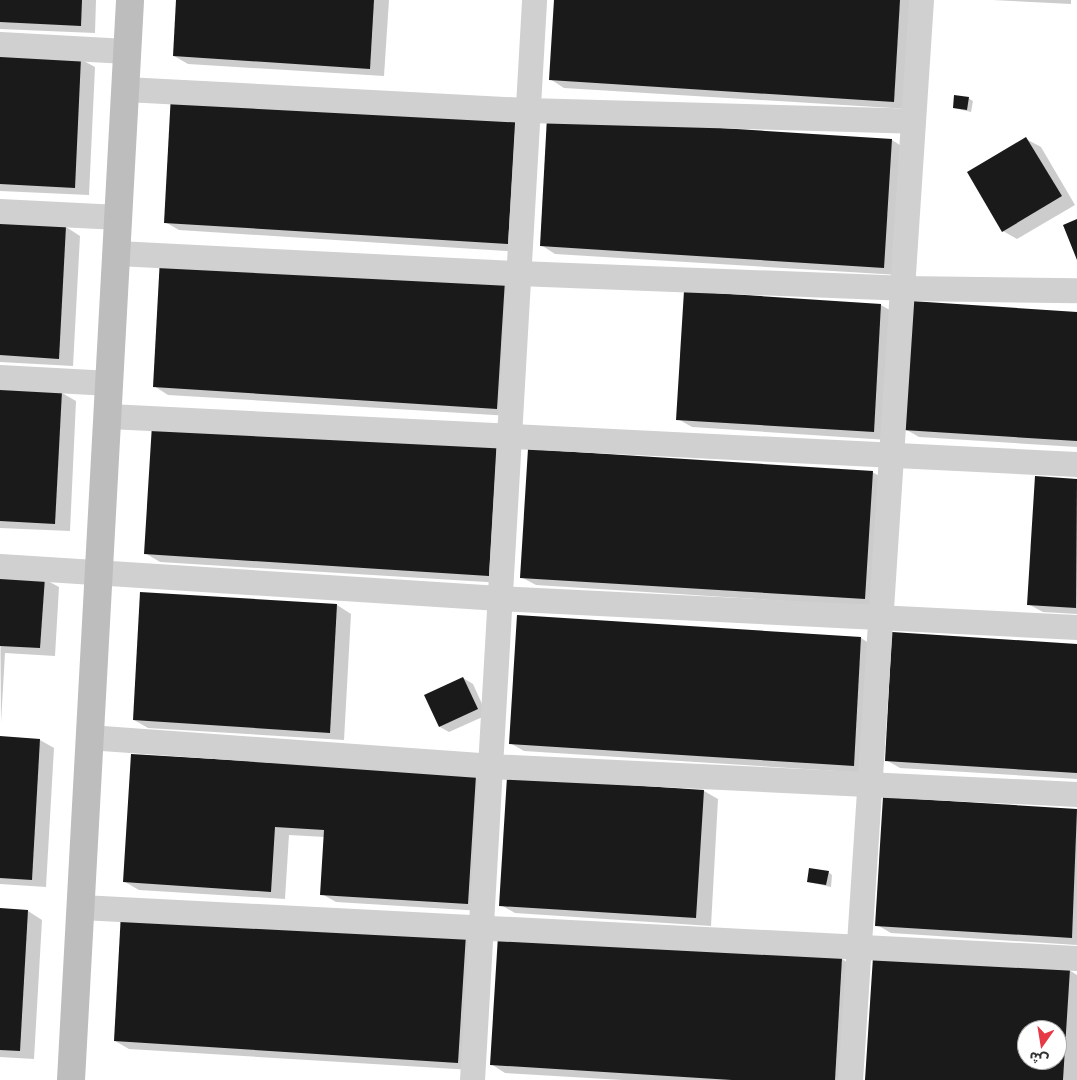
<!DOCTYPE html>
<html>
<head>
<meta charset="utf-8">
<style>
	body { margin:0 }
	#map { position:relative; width:1077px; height:1080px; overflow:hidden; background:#fff; font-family:"IBM Plex Sans","Noto Sans Arabic",sans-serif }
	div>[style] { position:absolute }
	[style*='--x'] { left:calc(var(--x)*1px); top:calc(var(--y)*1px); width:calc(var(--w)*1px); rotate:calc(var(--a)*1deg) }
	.shadow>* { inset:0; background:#0003 }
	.building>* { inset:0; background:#1a1a1a }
	.street>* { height:25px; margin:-12.5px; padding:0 12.5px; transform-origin:12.5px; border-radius:12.5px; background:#d0d0d0 }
	.secondary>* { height:28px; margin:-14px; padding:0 14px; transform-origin:14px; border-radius:14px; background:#bdbdbd }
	span { translate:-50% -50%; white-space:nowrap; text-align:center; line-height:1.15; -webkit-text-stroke:5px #fff; paint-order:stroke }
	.north { position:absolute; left:1017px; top:1020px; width:50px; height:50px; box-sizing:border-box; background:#fff; border:1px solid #adadad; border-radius:50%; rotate:193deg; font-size:14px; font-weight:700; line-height:20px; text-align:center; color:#333 }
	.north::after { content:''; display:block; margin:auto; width:18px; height:22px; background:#e63946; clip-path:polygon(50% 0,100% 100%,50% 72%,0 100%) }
</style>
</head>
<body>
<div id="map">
	<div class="shadow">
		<div style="clip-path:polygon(0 0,96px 0,95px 33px,0 29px)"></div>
		<div style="clip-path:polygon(177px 0,389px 0,384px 76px,188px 64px,174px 56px)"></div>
		<div style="clip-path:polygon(555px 0,915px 0,908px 109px,564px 88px,550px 79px)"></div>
		<div style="clip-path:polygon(992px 0,1071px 0,1071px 4px)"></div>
		<div style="clip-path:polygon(0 55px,80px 59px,95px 67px,89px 195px,0 191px)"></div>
		<div style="clip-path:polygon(968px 98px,973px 101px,971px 112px,954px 108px)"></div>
		<div style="clip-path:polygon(516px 117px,522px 252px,179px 230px,165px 222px)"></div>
		<div style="clip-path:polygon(548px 119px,892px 140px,906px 149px,899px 275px,555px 254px,541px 245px)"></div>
		<div style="clip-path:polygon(1026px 139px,1041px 147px,1075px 205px,1017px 239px,1003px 231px)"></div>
		<div style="clip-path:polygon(0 224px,66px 227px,80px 236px,73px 366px,0 362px)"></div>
		<div style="clip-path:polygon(505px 281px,519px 290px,512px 416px,168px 395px,154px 386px)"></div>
		<div style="clip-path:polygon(686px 293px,881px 305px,895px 313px,888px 440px,692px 427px,678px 419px)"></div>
		<div style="clip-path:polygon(1077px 313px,1077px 447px,919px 437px,905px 429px)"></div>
		<div style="clip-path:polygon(0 389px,62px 393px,76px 401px,70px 531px,0 528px)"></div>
		<div style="clip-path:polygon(496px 448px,503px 583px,160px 562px,145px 553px)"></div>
		<div style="clip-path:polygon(872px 472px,887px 480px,879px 607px,536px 585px,521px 577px)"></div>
		<div style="clip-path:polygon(1036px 477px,1077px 480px,1077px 614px,1043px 612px,1028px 604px)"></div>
		<div style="clip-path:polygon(0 576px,44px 579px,59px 587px,55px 656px,5px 653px,1px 723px)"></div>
		<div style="clip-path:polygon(141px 593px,337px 605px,351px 614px,344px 740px,148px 728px,134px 720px)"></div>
		<div style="clip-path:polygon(518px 617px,861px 638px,875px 647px,868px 773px,524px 751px,510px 743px)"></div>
		<div style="clip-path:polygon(1077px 645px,1077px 779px,900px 768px,886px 760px)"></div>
		<div style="clip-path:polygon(463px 678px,473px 684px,487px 715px,449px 732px,440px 727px)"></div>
		<div style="clip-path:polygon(0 737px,40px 740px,54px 748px,46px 887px,0 884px)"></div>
		<div style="clip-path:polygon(132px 755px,475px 777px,490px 785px,482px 911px,336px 902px,322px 894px,325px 837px,289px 835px,285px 899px,139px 890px,125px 882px)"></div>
		<div style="clip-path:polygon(508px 779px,704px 791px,718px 799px,711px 926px,515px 913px,501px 905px)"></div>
		<div style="clip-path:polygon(884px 798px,1077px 811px,1077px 945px,891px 933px,877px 925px)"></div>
		<div style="clip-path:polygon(828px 872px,832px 875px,831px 887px,808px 882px)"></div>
		<div style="clip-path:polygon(0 910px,28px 911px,42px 920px,34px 1059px,0 1057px)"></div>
		<div style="clip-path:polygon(466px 936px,480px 944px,472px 1070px,129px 1049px,115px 1041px)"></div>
		<div style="clip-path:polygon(499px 938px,842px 959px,856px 968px,850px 1080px,623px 1080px,505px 1073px,491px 1064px)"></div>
		<div style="clip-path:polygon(evenodd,1069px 970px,1077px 975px,1077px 1080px,866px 1080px,1069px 970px,1027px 1030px,1057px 1030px,1057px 1060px,1027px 1060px,1027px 1030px)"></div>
	</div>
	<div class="building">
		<div style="clip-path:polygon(0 0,82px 0,81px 26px,0 22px)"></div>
		<div style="clip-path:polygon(176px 0,374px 0,370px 69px,173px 56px)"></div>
		<div style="clip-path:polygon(554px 0,900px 0,894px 102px,549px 80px)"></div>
		<div style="clip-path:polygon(0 54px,81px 58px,75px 188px,0 184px)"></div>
		<div style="clip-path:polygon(171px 94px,516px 116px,508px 244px,164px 223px)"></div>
		<div style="clip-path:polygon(954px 95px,969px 97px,967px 110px,953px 108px)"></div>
		<div style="clip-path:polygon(547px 117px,892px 139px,884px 268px,540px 246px)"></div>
		<div style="clip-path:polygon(1026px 137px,1062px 196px,1002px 232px,967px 172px)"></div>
		<div style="clip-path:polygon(1077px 219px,1077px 260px,1063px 225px)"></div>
		<div style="clip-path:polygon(0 223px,66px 226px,59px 359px,0 355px)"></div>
		<div style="clip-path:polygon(160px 258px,505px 280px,497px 409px,153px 387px)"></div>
		<div style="clip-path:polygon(684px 291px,881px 304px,874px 432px,676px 420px)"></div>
		<div style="clip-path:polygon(911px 301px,1077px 312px,1077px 441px,903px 430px)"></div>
		<div style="clip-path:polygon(0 388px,62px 391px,55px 524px,0 521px)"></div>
		<div style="clip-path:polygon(152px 425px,497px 447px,489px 576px,144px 554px)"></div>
		<div style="clip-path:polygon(528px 449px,873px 471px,865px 599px,520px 578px)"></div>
		<div style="clip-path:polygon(1035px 476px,1077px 479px,1076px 608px,1027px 605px)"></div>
		<div style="clip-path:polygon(0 575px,45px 577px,40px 648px,0 646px)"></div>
		<div style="clip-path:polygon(140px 592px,337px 604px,330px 733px,133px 720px)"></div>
		<div style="clip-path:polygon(517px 615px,861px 637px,854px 766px,509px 744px)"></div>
		<div style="clip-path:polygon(892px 632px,1077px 644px,1077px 773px,885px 761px)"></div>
		<div style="clip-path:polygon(463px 677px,478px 709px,439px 727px,424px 695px)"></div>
		<div style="clip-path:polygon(0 736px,40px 739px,32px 880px,0 878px)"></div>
		<div style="clip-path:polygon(131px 754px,476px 775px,468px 904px,320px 895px,324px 830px,275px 827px,271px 892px,123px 882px)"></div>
		<div style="clip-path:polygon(507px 777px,704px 790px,696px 918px,499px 906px)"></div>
		<div style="clip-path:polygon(883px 797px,1077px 809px,1072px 938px,875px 926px)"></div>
		<div style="clip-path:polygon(809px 868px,829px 871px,826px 885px,807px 882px)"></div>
		<div style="clip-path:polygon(0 908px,28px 910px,20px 1051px,0 1050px)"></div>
		<div style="clip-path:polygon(121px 913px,466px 934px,458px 1063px,114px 1041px)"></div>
		<div style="clip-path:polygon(498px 936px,842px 958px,835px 1080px,732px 1080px,490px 1065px)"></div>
		<div style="clip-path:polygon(evenodd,873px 957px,1070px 969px,1063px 1080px,865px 1080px,873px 957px,1027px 1030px,1057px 1030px,1057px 1060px,1027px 1060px,1027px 1030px)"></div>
	</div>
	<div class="street">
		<div style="--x:0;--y:44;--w:126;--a:3.2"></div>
		<div style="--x:125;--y:89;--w:403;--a:3"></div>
		<div style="--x:527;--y:110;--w:386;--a:1.6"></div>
		<div style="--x:0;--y:211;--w:118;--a:2.9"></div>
		<div style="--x:117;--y:253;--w:401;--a:2.9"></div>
		<div style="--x:518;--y:273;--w:384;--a:2.2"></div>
		<div style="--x:902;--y:288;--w:175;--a:0.7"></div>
		<div style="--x:0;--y:377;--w:110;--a:3.1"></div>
		<div style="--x:109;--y:416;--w:969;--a:2.84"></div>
		<div style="--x:0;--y:566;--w:500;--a:3.67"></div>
		<div style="--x:499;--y:598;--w:579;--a:2.87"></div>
		<div style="--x:88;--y:737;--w:403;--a:4.1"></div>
		<div style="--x:490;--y:766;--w:588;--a:2.73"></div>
		<div style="--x:81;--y:907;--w:997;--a:2.93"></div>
		<div style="--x:472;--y:1080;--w:1082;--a:-86.71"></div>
		<div style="--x:850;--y:1080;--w:1082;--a:-86.24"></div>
	</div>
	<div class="secondary">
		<div style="--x:71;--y:1080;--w:1082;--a:-86.87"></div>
	</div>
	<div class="north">ش</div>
</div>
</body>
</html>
